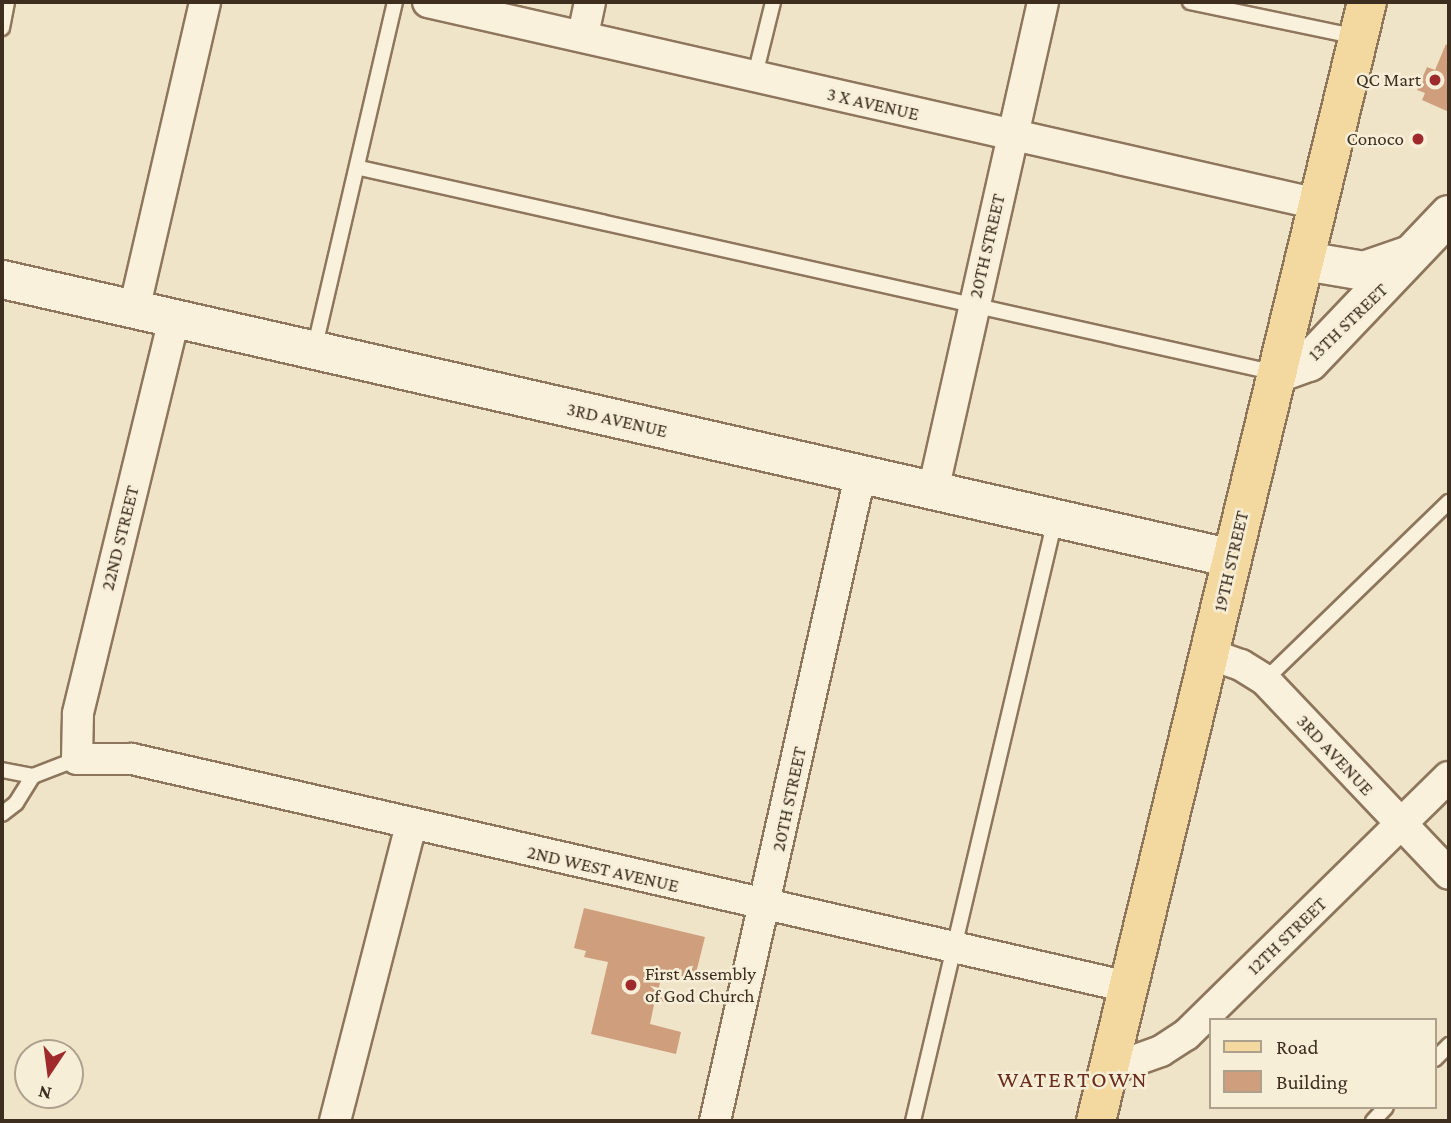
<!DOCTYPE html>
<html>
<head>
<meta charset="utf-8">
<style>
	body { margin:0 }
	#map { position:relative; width:1451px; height:1123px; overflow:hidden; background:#f0e4c8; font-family:"Crimson Pro",serif }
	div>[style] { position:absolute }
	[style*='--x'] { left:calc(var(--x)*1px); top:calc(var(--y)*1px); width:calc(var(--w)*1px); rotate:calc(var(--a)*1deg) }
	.building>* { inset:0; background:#cf9f7d }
	.roads { filter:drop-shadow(2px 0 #8d765c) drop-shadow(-2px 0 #8d765c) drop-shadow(0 2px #8d765c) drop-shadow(0 -2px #8d765c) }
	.service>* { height:14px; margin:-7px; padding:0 7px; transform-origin:7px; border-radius:7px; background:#faf1dc }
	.minor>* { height:30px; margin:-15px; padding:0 15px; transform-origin:15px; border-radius:15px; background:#faf1dc }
	.tertiary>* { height:37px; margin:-18.5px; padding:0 18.5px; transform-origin:18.5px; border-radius:18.5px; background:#faf1dc }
	.secondary>* { height:38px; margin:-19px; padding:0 19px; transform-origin:19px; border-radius:19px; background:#faf1dc }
	.primary>* { height:38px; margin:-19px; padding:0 19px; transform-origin:19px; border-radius:19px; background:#f3d9a0 }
	.dots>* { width:19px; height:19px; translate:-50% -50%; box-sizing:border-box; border:4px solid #f7eed8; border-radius:50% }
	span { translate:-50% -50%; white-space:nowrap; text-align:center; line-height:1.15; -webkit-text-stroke:5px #f7eed8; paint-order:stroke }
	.poi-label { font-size:19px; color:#3d2e20 }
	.right { translate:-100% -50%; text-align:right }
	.left { translate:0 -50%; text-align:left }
	.street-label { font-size:19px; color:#3d2e20 }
	.quarter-label { font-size:23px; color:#6b2e1e; letter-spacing:2px }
	.frame { position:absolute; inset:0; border:4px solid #3d2e20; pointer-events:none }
	.legend { position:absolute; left:1209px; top:1018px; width:228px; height:91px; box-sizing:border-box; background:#f7eed8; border:2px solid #ada18e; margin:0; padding:9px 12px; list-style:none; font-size:21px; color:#3d2e20 }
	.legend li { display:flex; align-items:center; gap:14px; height:35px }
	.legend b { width:35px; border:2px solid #ada18e }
	.north { position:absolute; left:14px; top:1039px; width:70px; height:70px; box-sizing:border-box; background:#f7eed8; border:2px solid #ada18e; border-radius:50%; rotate:193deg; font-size:19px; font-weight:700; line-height:28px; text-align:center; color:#3d2e20 }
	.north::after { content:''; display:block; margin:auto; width:24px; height:32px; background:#9e2a2b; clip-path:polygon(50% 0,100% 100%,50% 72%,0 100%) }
</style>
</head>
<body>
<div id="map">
	<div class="building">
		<div style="clip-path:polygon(1446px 44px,1449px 47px,1449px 112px,1422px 100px,1425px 93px,1417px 90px,1427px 67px,1435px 70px)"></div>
		<div style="clip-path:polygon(584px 908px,705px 937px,695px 977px,662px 975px,658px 991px,668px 993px,666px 1002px,655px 1000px,650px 1024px,681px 1032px,676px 1054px,591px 1034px,608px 962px,584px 957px,586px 951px,574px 948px)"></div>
	</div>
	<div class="roads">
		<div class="service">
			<div style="--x:1190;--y:2;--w:171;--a:11.8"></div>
			<div style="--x:2;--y:28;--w:26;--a:-79"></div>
			<div style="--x:755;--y:75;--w:75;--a:-76.1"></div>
			<div style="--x:360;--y:168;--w:939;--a:12.61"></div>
			<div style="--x:314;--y:350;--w:357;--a:-76.9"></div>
			<div style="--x:1265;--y:680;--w:256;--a:-44.1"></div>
			<div style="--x:2;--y:770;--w:32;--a:11"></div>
			<div style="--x:2;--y:814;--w:18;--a:-38"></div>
			<div style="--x:16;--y:803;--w:32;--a:-58"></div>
			<div style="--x:33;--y:776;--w:47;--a:-21.1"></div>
			<div style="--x:1435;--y:1059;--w:20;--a:-45"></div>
			<div style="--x:913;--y:1121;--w:618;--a:-76.71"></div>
			<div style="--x:1373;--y:1121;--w:19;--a:-47"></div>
		</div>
		<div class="minor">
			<div style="--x:428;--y:2;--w:913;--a:12.79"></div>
			<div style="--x:583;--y:35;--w:34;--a:-78"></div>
			<div style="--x:134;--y:310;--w:316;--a:-77"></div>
			<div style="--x:174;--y:319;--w:406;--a:103.7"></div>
			<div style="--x:78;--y:714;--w:45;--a:91.3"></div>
			<div style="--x:77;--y:759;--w:55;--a:0"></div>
			<div style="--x:132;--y:759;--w:1022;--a:12.89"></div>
			<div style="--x:933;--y:491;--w:501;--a:-77.32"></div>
			<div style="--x:1209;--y:654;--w:34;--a:19"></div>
			<div style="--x:1241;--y:665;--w:28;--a:32"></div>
			<div style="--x:1265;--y:680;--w:267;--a:46.5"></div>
			<div style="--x:1108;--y:1070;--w:56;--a:-19.7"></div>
			<div style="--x:1161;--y:1051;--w:30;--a:-33"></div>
			<div style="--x:1186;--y:1035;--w:368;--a:-44.5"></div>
			<div style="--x:335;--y:1121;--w:306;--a:-75.6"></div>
			<div style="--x:715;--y:1121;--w:661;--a:-77.33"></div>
		</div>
		<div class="tertiary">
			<div style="--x:2;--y:279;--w:1261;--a:12.78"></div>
		</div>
		<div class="secondary">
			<div style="--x:1305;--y:261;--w:60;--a:9.6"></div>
			<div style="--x:1364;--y:271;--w:46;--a:-19.2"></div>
			<div style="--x:1278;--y:373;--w:33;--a:-20"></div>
			<div style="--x:1309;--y:362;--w:203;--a:-46.4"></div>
		</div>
		<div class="primary">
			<div style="--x:1096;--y:1121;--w:1151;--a:-76.39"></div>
		</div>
	</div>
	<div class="dots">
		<div style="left:1435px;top:80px;background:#9e2a2b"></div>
		<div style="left:1418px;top:139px;background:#9e2a2b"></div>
		<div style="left:631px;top:985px;background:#9e2a2b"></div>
	</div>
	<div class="poi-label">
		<span class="right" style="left:1421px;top:80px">QC Mart</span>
		<span class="right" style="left:1404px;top:139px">Conoco</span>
		<span class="left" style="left:645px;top:985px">First Assembly<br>of God Church</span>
	</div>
	<div class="street-label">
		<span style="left:873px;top:104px;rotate:13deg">3 X AVENUE</span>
		<span style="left:987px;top:246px;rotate:-77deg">20TH STREET</span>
		<span style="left:1348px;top:322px;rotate:-44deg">13TH STREET</span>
		<span style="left:617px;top:420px;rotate:13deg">3RD AVENUE</span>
		<span style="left:120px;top:538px;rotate:-76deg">22ND STREET</span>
		<span style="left:1231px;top:561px;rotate:-77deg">19TH STREET</span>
		<span style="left:1335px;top:755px;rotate:47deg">3RD AVENUE</span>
		<span style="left:789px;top:799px;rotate:-78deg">20TH STREET</span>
		<span style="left:603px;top:869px;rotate:13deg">2ND WEST AVENUE</span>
		<span style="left:1287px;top:936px;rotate:-44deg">12TH STREET</span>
	</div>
	<div class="quarter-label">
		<span style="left:1073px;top:1079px">WATERTOWN</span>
	</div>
	<div class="frame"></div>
	<ul class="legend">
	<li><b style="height:9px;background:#f3d9a0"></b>Road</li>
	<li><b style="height:19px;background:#cf9f7d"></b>Building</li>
	</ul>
	<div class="north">N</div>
</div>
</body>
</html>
